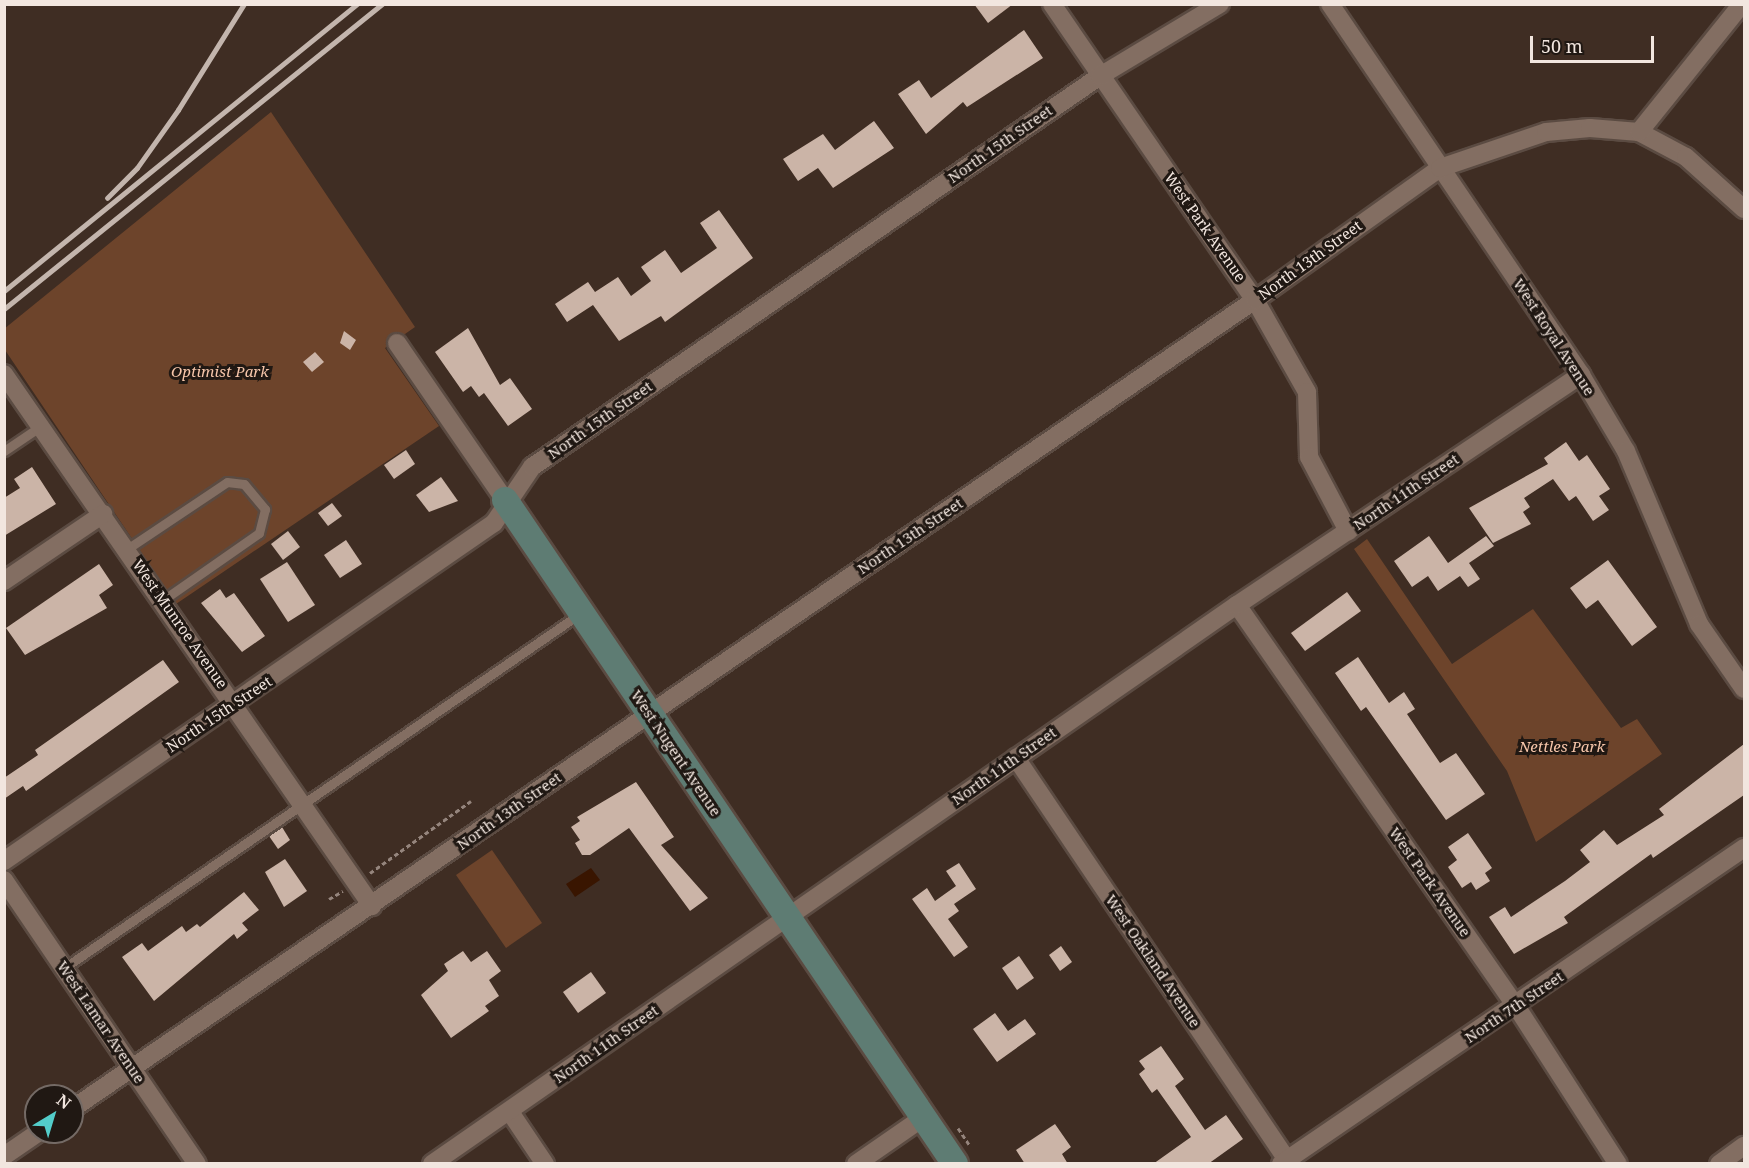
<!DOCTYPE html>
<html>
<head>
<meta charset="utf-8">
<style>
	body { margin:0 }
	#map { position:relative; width:1749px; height:1168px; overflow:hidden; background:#3f2d23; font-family:"Noto Serif",serif }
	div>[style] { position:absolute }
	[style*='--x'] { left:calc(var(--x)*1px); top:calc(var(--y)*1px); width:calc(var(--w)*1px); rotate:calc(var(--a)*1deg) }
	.green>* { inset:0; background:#6d442b }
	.water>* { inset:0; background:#391500 }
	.building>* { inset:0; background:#cbb4a7 }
	.path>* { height:3px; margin-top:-1.5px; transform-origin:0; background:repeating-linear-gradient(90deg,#95857d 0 4.5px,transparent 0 7.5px) }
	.roads { filter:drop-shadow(2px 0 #5b4b42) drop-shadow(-2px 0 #5b4b42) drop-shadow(0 2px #5b4b42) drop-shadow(0 -2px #5b4b42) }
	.lane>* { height:9px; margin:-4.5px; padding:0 4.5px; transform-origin:4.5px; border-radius:4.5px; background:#836e62 }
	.street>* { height:18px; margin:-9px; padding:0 9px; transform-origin:9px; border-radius:9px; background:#836e62 }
	.secondary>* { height:26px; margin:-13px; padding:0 13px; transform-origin:13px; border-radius:13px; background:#5e7c73 }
	.rail>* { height:4.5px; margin:-2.25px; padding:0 2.25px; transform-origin:2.25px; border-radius:2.25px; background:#c3b5ad }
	span { translate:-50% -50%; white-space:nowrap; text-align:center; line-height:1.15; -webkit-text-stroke:6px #201813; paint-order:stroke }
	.street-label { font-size:15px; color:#f2e6df }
	.park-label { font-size:15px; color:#f7c6aa; font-style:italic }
	.frame { position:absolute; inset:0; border:6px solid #f2e6df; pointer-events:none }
	.north { position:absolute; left:24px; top:1084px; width:60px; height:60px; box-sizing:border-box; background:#201813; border:2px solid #746a65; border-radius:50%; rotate:38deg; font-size:16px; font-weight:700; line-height:24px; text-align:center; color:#f2e6df }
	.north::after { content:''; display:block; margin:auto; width:21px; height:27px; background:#53cdca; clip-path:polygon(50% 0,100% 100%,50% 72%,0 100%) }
	.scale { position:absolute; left:1530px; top:36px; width:124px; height:27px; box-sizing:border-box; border:3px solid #f2e6df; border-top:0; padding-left:8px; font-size:18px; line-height:21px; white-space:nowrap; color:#f2e6df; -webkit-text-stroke:4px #201813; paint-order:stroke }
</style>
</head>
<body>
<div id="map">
	<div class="green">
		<div style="clip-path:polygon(271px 112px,415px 327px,385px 348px,439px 426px,176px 604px,5px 350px,4px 329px)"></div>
		<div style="clip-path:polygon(1367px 539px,1452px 664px,1533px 609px,1621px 728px,1637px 719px,1662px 754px,1536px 842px,1507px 771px,1354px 549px)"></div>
		<div style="clip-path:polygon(492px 850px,542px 923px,506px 948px,456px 875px)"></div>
	</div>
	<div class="water">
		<div style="clip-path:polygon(591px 868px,600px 880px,575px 897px,566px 884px)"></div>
	</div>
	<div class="building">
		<div style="clip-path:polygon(974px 4px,1013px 4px,988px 23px)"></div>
		<div style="clip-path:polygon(1024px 30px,1043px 58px,967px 107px,963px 102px,926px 134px,898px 94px,919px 80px,931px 98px)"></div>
		<div style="clip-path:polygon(874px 121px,894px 148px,833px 188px,818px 168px,798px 181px,783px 159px,823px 134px,835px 150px)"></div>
		<div style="clip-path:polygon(719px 210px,753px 258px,665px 322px,661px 316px,619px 341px,593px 305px,567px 322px,555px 304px,588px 282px,595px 292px,618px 277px,631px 296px,651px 281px,641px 267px,665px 250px,681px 273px,717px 248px,700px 223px)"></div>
		<div style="clip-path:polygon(468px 328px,500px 385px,510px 378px,532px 409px,508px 426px,484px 393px,479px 397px,471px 386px,463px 392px,435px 352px)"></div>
		<div style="clip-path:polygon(344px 331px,356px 340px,350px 350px,340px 343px)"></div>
		<div style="clip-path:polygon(315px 352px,324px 362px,312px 372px,303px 362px)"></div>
		<div style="clip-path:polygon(1566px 442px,1579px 461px,1587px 455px,1610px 489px,1599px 496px,1609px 510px,1593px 521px,1576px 496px,1569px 501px,1553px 479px,1524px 498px,1530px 507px,1523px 512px,1531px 524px,1493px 543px,1469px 508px,1548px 464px,1544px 458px)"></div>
		<div style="clip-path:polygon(406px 450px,415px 464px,394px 479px,384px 465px)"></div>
		<div style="clip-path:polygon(32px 467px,56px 504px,4px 536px,4px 498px,20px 488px,14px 479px)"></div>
		<div style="clip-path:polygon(441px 477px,458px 501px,429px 512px,416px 495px)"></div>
		<div style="clip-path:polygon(332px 503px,342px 516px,328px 526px,318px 513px)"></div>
		<div style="clip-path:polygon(288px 531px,300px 547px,283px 560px,271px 544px)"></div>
		<div style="clip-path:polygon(1429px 536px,1448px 563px,1486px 536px,1494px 546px,1469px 563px,1480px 579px,1468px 587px,1460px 576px,1438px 591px,1428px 576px,1412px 587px,1394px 561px)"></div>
		<div style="clip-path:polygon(346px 540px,362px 564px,340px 578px,324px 555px)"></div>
		<div style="clip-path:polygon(1608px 560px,1657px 627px,1632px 646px,1598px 600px,1586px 609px,1570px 588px)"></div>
		<div style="clip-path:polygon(287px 562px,315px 605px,288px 622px,260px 579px)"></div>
		<div style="clip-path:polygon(99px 564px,113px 585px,99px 595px,107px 608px,25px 655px,6px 628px)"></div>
		<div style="clip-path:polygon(220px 589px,226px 598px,234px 593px,265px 636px,242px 652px,201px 603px)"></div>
		<div style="clip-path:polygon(1347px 592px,1361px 611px,1305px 651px,1291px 633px)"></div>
		<div style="clip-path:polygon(1358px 657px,1389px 703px,1404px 692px,1415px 709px,1407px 714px,1440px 763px,1456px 753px,1485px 794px,1446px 820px,1366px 707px,1361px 711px,1335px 673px)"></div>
		<div style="clip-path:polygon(163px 660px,179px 682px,26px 791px,23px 786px,4px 799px,4px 778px,38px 755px,35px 750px)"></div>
		<div style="clip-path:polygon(1744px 744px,1744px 795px,1653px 858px,1651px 854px,1564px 917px,1568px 923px,1514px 954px,1489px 917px,1505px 907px,1511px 917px,1565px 881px,1590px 862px,1580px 850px,1604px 830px,1617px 845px,1664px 815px,1659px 809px)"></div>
		<div style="clip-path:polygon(636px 782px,674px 837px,661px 845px,708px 898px,690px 911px,629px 828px,590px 855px,582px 855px,575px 843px,580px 840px,571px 827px,580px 821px,577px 817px)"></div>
		<div style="clip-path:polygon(282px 827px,290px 840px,278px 849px,269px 836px)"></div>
		<div style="clip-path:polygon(1468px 833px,1492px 868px,1485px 873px,1490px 881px,1476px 890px,1471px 882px,1462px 888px,1448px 867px,1457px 860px,1448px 847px)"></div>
		<div style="clip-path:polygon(285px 859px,307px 891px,284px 907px,265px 872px)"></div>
		<div style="clip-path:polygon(959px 863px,976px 889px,954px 904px,959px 911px,948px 919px,968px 947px,954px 957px,912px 899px,927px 888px,935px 901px,956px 886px,946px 871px)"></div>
		<div style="clip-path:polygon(244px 892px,259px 910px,242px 923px,248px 930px,237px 939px,234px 934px,154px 1001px,122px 957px,142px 943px,148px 951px,182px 926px,186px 932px,197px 924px,200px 927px)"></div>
		<div style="clip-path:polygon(1061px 946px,1072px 962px,1060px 971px,1049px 955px)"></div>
		<div style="clip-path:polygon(463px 951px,471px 962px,487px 951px,501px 971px,489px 980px,499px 996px,485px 1006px,489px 1011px,451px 1038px,421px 995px,448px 971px,444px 964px)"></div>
		<div style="clip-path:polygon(1019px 956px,1034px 978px,1017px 990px,1002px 968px)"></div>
		<div style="clip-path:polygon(591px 972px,606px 993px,578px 1013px,563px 992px)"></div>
		<div style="clip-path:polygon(995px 1013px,1008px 1031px,1025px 1019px,1036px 1034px,997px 1062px,973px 1029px)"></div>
		<div style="clip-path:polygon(1161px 1046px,1184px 1079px,1175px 1086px,1205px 1130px,1226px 1115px,1243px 1139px,1208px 1164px,1153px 1164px,1191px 1137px,1157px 1089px,1152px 1093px,1139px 1074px,1145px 1069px,1139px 1061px)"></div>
		<div style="clip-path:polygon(1055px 1124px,1071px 1147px,1062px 1154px,1068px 1164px,1025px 1164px,1016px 1150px)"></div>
	</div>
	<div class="path">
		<div style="--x:370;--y:873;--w:124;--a:-35.5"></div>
		<div style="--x:329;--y:899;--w:16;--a:-30"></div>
		<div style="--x:958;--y:1128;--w:22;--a:56"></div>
	</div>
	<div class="roads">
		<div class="lane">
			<div style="--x:4;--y:451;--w:45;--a:-34"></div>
			<div style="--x:127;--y:549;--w:120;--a:-33.8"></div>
			<div style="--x:227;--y:482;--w:17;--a:7"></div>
			<div style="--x:244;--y:484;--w:33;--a:50"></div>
			<div style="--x:265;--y:509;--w:25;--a:104"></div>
			<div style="--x:259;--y:533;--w:117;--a:145.1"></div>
			<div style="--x:64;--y:968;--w:627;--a:-34.48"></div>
		</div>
		<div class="street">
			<div style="--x:1052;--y:4;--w:359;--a:55.6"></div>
			<div style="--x:1255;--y:300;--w:106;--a:60.5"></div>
			<div style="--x:1307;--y:392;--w:65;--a:88.2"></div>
			<div style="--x:1309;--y:457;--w:84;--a:62.2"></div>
			<div style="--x:1330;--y:4;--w:448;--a:55.9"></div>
			<div style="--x:1581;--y:375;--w:88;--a:59.4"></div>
			<div style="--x:1626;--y:451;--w:188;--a:67.1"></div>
			<div style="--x:1699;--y:624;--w:79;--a:55.3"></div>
			<div style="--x:1639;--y:132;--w:53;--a:28"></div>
			<div style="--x:1686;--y:157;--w:78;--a:41.9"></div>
			<div style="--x:397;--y:343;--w:191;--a:55.5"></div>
			<div style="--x:4;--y:374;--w:647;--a:55.33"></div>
			<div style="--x:4;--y:581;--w:120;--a:-34.1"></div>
			<div style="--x:1237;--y:605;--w:489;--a:55.2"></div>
			<div style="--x:1516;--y:1006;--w:188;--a:57.2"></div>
			<div style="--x:1016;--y:758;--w:490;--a:56"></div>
			<div style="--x:4;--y:861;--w:595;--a:-34.6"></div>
			<div style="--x:494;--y:523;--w:68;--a:-55.8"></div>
			<div style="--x:532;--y:467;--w:690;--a:-34.54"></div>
			<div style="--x:1100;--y:76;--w:140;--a:-31"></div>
			<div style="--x:4;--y:880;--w:343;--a:55.8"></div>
			<div style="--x:72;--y:1109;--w:1433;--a:-34.37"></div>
			<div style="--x:1255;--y:300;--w:227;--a:-35.5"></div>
			<div style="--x:1440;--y:168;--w:112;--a:-18.8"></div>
			<div style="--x:1546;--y:132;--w:44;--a:-5.2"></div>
			<div style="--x:1590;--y:128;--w:49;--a:4.7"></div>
			<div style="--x:1639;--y:132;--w:164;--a:-51.2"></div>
			<div style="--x:510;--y:1112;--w:63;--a:56.1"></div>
			<div style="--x:4;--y:1156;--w:42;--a:-34.4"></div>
			<div style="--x:432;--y:1164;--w:980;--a:-34.78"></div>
			<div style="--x:1237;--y:605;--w:414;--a:-33.8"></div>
			<div style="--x:856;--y:1164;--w:83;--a:-34.7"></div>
			<div style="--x:1281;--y:1164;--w:561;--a:-34.31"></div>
			<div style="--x:1719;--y:1164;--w:31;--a:-36"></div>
		</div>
		<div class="secondary">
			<div style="--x:505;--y:500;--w:802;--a:55.87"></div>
		</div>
	</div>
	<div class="rail">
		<div style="--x:107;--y:198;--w:42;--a:-45"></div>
		<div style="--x:137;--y:168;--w:71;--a:-54.7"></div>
		<div style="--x:178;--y:110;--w:125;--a:-58.1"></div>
		<div style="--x:4;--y:291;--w:455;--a:-39.1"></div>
		<div style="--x:4;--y:309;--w:486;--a:-38.9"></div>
	</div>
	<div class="street-label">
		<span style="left:1000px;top:144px;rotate:-35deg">North 15th Street</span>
		<span style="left:1205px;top:227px;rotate:55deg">West Park Avenue</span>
		<span style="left:1310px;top:260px;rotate:-36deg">North 13th Street</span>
		<span style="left:1554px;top:337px;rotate:57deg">West Royal Avenue</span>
		<span style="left:600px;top:420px;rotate:-35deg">North 15th Street</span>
		<span style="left:1406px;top:492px;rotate:-34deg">North 11th Street</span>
		<span style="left:910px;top:536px;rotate:-34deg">North 13th Street</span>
		<span style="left:180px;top:624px;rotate:55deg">West Munroe Avenue</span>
		<span style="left:219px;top:714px;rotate:-34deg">North 15th Street</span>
		<span style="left:676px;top:753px;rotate:56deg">West Nugent Avenue</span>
		<span style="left:1004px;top:766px;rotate:-35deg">North 11th Street</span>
		<span style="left:509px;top:811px;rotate:-35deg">North 13th Street</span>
		<span style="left:1430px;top:882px;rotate:55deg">West Park Avenue</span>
		<span style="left:1153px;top:961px;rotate:56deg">West Oakland Avenue</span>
		<span style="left:1514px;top:1007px;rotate:-34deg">North 7th Street</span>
		<span style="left:101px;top:1022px;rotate:56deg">West Lamar Avenue</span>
		<span style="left:606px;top:1044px;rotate:-35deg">North 11th Street</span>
	</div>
	<div class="park-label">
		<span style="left:220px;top:372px">Optimist Park</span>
		<span style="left:1562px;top:747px">Nettles Park</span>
	</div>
	<div class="frame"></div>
	<div class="north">N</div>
	<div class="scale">50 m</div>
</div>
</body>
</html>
